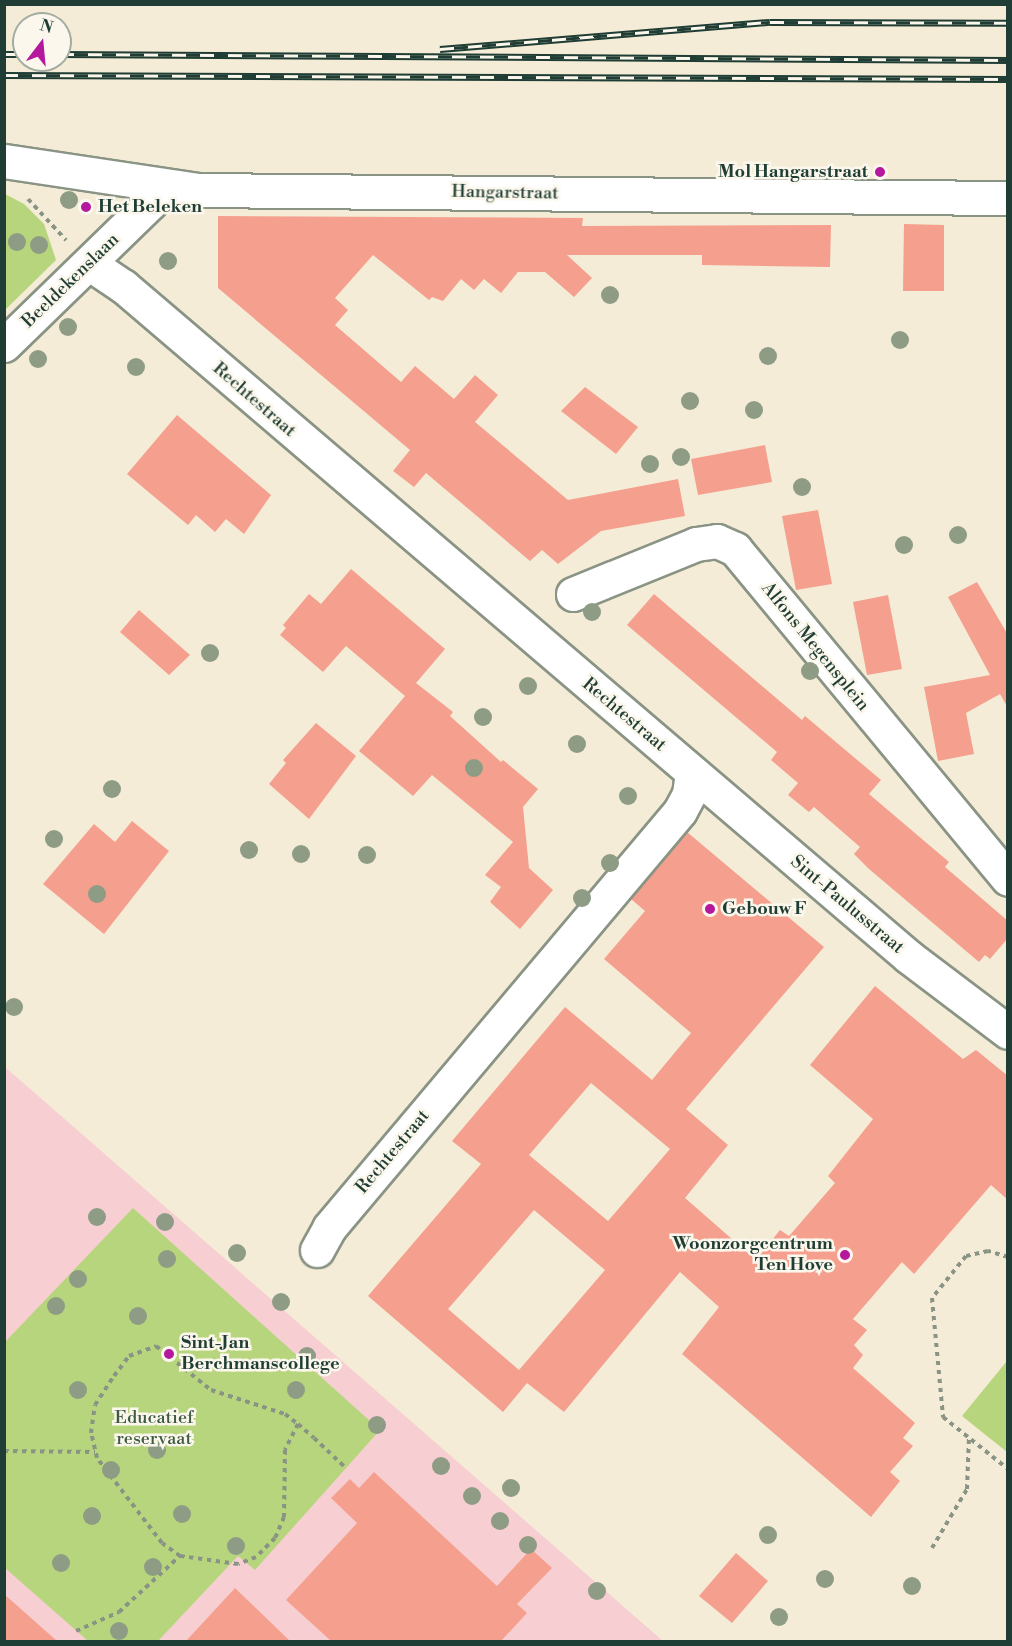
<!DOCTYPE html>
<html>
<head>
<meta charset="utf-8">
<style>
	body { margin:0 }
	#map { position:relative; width:1012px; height:1646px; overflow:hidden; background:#f4ecd6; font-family:"Libre Bodoni",serif }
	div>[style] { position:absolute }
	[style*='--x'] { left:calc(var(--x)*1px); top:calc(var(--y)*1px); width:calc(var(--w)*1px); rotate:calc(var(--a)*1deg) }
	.built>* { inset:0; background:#f7cfd2 }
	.green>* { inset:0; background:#b6d57c }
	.building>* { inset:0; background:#f5a08f }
	.path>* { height:4px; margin-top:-2px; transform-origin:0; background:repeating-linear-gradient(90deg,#8a9485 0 4.5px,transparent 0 9px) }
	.roads { filter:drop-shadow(2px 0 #8a9485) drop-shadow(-2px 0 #8a9485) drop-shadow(0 2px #8a9485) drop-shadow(0 -2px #8a9485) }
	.street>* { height:33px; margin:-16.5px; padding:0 16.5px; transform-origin:16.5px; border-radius:16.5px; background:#fff }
	.rail>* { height:7px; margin-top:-3.5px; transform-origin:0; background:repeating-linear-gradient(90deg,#fbf7ec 0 14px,#1f3d34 0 28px); box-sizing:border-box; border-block:2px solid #1f3d34 }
	.trees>* { width:18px; height:18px; margin:-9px; border-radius:50%; background:#8f9c85 }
	.dots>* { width:16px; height:16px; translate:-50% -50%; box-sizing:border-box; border:3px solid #fbf7ec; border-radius:50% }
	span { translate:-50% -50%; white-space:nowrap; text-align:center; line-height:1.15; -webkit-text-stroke:5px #fbf7ec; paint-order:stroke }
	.poi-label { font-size:18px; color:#1f3d34; font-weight:700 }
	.right { translate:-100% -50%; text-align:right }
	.left { translate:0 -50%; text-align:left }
	.street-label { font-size:18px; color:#1f3d34 }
	.park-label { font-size:18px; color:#3d5b42 }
	.frame { position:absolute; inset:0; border:6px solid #1f3d34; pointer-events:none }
	.north { position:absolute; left:12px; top:12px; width:60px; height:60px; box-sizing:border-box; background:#fbf7ec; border:2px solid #a3ada2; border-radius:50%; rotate:16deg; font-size:16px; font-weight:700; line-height:24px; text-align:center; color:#1f3d34 }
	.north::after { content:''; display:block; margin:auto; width:21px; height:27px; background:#b5179e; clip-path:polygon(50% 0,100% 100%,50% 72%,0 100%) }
</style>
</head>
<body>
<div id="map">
	<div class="built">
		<div style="clip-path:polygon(5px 1067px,663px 1641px,5px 1641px)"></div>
	</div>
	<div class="green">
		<div style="clip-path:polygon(5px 194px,24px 204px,44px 224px,56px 260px,5px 310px)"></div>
		<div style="clip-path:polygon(133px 1208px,380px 1430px,255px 1570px,238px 1556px,158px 1641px,88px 1641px,5px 1568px,5px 1342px)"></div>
		<div style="clip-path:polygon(1007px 1361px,1008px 1452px,1007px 1452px,962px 1416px)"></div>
	</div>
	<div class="building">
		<div style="clip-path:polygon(218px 216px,583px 218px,582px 226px,831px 225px,830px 267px,702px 265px,702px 255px,567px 255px,592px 278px,574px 297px,545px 272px,518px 272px,501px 293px,484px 279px,474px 290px,461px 279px,443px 301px,432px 297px,429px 300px,373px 255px,335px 298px,348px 310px,335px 325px,401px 382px,415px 366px,454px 399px,475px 375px,498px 395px,475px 422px,568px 500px,678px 479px,685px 516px,601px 531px,558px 564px,542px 550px,530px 561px,426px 473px,414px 487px,393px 471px,410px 450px,218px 288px)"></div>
		<div style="clip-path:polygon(904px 224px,944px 225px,944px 291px,903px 291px)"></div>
		<div style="clip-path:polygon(585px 387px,638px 427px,616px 454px,561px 411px)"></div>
		<div style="clip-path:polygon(177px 415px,271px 495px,244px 534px,226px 519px,215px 532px,196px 515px,188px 525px,127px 474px)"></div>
		<div style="clip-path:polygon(765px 445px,772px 482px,698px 495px,691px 459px)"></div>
		<div style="clip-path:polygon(818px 510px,832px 584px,796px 590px,782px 516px)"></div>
		<div style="clip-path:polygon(351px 569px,445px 649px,416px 683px,453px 712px,450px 716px,501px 762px,503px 760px,538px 789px,523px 807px,529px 868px,553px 890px,520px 929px,490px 902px,501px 887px,485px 875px,513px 842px,432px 775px,413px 796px,359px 751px,405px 696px,346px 646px,323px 672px,280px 635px,286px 628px,283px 625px,309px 594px,321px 604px)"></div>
		<div style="clip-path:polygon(977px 582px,1008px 635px,1008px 708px,1000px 694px,966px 713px,974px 754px,938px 761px,924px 687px,990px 675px,948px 597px)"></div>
		<div style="clip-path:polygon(654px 594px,802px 720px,805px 716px,881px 780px,869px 794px,949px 862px,945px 867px,1008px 921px,1008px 938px,990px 959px,985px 955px,979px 962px,869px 869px,854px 854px,860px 847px,814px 807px,809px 812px,788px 795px,798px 783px,771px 760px,777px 752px,627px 625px)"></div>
		<div style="clip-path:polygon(888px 595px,902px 669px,867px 675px,853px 602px)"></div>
		<div style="clip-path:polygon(139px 610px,190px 655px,169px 675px,120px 632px)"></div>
		<div style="clip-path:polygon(316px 723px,356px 756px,309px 819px,269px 784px,286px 763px,283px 760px)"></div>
		<div style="clip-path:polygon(132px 821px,169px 851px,104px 934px,43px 884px,94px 824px,115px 842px)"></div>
		<div style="clip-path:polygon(evenodd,687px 832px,824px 947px,686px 1109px,728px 1145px,685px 1198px,756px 1260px,780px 1230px,789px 1236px,835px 1183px,828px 1176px,873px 1119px,810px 1065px,875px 986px,963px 1059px,976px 1050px,1008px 1076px,1008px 1200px,991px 1185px,914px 1274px,902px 1262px,853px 1319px,867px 1330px,854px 1345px,863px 1355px,853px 1368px,915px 1423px,903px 1438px,913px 1446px,890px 1472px,900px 1481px,871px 1517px,682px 1354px,719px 1307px,680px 1272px,564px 1412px,527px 1383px,503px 1412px,368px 1296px,481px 1164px,452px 1141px,565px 1007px,652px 1080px,691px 1033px,604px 959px,645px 911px,631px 899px,687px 832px,591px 1083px,670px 1149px,608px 1221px,529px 1155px,591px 1083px,687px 832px,534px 1210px,605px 1270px,519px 1370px,448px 1309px,534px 1210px)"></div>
		<div style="clip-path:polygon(374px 1472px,497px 1586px,531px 1549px,552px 1568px,517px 1604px,527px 1613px,501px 1641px,331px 1641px,286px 1600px,357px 1523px,331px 1498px,350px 1479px,359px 1488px)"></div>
		<div style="clip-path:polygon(736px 1553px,768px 1581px,732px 1623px,699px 1596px)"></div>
		<div style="clip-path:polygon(235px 1588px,290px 1641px,186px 1641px)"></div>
		<div style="clip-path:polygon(4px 1594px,57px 1641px,4px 1641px)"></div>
	</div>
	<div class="path">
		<div style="--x:28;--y:199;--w:56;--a:47.2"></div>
		<div style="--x:1008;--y:1257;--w:21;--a:-163"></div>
		<div style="--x:988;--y:1251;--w:23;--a:167"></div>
		<div style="--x:966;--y:1256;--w:54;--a:129"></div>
		<div style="--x:932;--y:1298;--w:120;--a:84.7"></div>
		<div style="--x:943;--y:1417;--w:83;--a:38.7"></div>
		<div style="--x:298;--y:1424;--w:29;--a:117"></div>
		<div style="--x:285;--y:1450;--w:67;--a:90.9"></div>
		<div style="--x:284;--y:1517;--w:23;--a:113"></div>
		<div style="--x:275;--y:1538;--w:27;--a:135"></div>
		<div style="--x:256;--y:1557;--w:19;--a:159"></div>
		<div style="--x:238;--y:1564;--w:59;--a:-172.1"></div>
		<div style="--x:180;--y:1556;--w:22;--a:-144"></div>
		<div style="--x:162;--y:1543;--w:107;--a:-127.4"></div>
		<div style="--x:97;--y:1458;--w:26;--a:-103"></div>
		<div style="--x:91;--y:1433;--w:28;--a:-82"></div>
		<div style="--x:95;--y:1405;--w:35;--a:-57"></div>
		<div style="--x:114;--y:1376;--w:25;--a:-53"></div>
		<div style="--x:129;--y:1356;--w:29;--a:-20"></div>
		<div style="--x:156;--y:1346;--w:70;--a:38.7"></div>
		<div style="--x:211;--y:1390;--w:78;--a:18"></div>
		<div style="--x:285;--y:1414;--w:16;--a:38"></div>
		<div style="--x:298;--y:1424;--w:21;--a:41"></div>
		<div style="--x:314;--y:1438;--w:44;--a:43.2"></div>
		<div style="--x:4;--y:1451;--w:91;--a:0.6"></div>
		<div style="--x:932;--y:1548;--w:69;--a:-59.3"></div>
		<div style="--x:967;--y:1489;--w:51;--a:-87.8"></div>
		<div style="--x:76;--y:1631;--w:47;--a:-23.8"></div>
		<div style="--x:119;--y:1612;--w:83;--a:-42.6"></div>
	</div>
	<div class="roads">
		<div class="street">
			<div style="--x:4;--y:161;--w:197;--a:8.5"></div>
			<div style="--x:199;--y:190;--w:809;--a:0.57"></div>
			<div style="--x:90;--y:264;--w:40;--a:34"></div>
			<div style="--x:123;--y:286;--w:1033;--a:40.49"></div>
			<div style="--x:909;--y:957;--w:124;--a:37.1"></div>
			<div style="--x:4;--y:345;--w:204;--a:-44.2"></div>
			<div style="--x:150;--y:203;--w:17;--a:-77"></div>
			<div style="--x:573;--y:594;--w:133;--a:-22.1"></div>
			<div style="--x:696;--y:544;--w:21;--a:-8"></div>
			<div style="--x:717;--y:541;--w:20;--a:24"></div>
			<div style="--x:735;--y:549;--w:428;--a:50.4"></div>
			<div style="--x:317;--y:1250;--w:25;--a:-61"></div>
			<div style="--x:329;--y:1228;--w:545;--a:-49.91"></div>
			<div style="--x:680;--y:811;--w:19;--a:-62"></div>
			<div style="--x:689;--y:794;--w:22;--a:-82"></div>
		</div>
	</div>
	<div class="rail">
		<div style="--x:440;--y:49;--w:331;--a:-4.7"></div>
		<div style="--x:770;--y:22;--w:238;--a:0.2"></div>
		<div style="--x:4;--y:54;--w:20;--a:0"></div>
		<div style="--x:60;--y:54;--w:948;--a:0.36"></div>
		<div style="--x:4;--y:75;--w:1004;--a:0.23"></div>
	</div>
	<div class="trees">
		<div style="left:69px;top:200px"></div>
		<div style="left:17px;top:242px"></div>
		<div style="left:39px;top:245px"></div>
		<div style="left:168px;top:261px"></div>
		<div style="left:610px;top:295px"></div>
		<div style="left:68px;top:327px"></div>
		<div style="left:900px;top:340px"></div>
		<div style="left:768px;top:356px"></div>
		<div style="left:38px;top:359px"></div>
		<div style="left:136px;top:367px"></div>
		<div style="left:690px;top:401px"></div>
		<div style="left:754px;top:410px"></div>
		<div style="left:681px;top:457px"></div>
		<div style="left:650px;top:464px"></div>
		<div style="left:802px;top:487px"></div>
		<div style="left:958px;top:535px"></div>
		<div style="left:904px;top:545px"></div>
		<div style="left:592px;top:612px"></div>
		<div style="left:210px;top:653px"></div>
		<div style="left:810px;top:671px"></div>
		<div style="left:528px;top:686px"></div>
		<div style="left:483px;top:717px"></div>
		<div style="left:577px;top:744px"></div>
		<div style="left:474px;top:768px"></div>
		<div style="left:112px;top:789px"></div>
		<div style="left:628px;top:796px"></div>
		<div style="left:54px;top:839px"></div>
		<div style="left:249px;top:850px"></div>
		<div style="left:301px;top:854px"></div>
		<div style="left:367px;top:855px"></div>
		<div style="left:610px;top:863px"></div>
		<div style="left:97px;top:894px"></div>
		<div style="left:582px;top:898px"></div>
		<div style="left:14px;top:1007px"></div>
		<div style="left:97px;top:1217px"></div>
		<div style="left:165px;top:1222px"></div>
		<div style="left:237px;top:1253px"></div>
		<div style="left:167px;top:1259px"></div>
		<div style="left:78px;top:1279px"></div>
		<div style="left:281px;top:1302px"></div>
		<div style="left:56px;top:1306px"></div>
		<div style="left:138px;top:1316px"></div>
		<div style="left:307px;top:1356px"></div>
		<div style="left:78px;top:1390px"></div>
		<div style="left:296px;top:1390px"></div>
		<div style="left:377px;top:1425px"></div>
		<div style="left:157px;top:1450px"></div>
		<div style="left:441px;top:1466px"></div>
		<div style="left:111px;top:1470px"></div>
		<div style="left:511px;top:1488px"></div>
		<div style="left:472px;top:1496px"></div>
		<div style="left:182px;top:1514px"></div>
		<div style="left:92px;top:1516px"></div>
		<div style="left:500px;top:1521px"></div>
		<div style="left:768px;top:1535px"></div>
		<div style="left:528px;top:1545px"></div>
		<div style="left:236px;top:1546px"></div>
		<div style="left:61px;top:1563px"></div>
		<div style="left:153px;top:1567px"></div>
		<div style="left:825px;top:1579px"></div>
		<div style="left:912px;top:1586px"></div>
		<div style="left:597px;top:1591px"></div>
		<div style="left:779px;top:1617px"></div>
		<div style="left:119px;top:1631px"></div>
	</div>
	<div class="dots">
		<div style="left:880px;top:172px;background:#b5179e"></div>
		<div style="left:86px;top:207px;background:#b5179e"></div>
		<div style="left:710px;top:909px;background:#b5179e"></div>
		<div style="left:845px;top:1255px;background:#b5179e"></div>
		<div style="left:169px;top:1354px;background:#b5179e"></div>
	</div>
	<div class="poi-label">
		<span class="right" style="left:868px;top:172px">Mol Hangarstraat</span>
		<span class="left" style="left:98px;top:207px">Het Beleken</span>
		<span class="left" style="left:722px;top:909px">Gebouw F</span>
		<span class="right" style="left:833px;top:1255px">Woonzorgcentrum<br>Ten Hove</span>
		<span class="left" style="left:181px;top:1354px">Sint-Jan<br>Berchmanscollege</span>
	</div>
	<div class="street-label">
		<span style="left:505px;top:193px;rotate:1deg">Hangarstraat</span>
		<span style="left:71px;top:281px;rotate:-44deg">Beeldekenslaan</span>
		<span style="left:254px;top:400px;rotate:41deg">Rechtestraat</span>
		<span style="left:815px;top:647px;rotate:51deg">Alfons Megensplein</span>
		<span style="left:624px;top:715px;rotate:40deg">Rechtestraat</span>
		<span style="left:847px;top:905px;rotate:40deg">Sint-Paulusstraat</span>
		<span style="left:393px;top:1152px;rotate:-50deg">Rechtestraat</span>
	</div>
	<div class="park-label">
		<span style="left:154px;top:1429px">Educatief<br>reservaat</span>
	</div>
	<div class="frame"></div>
	<div class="north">N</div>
</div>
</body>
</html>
